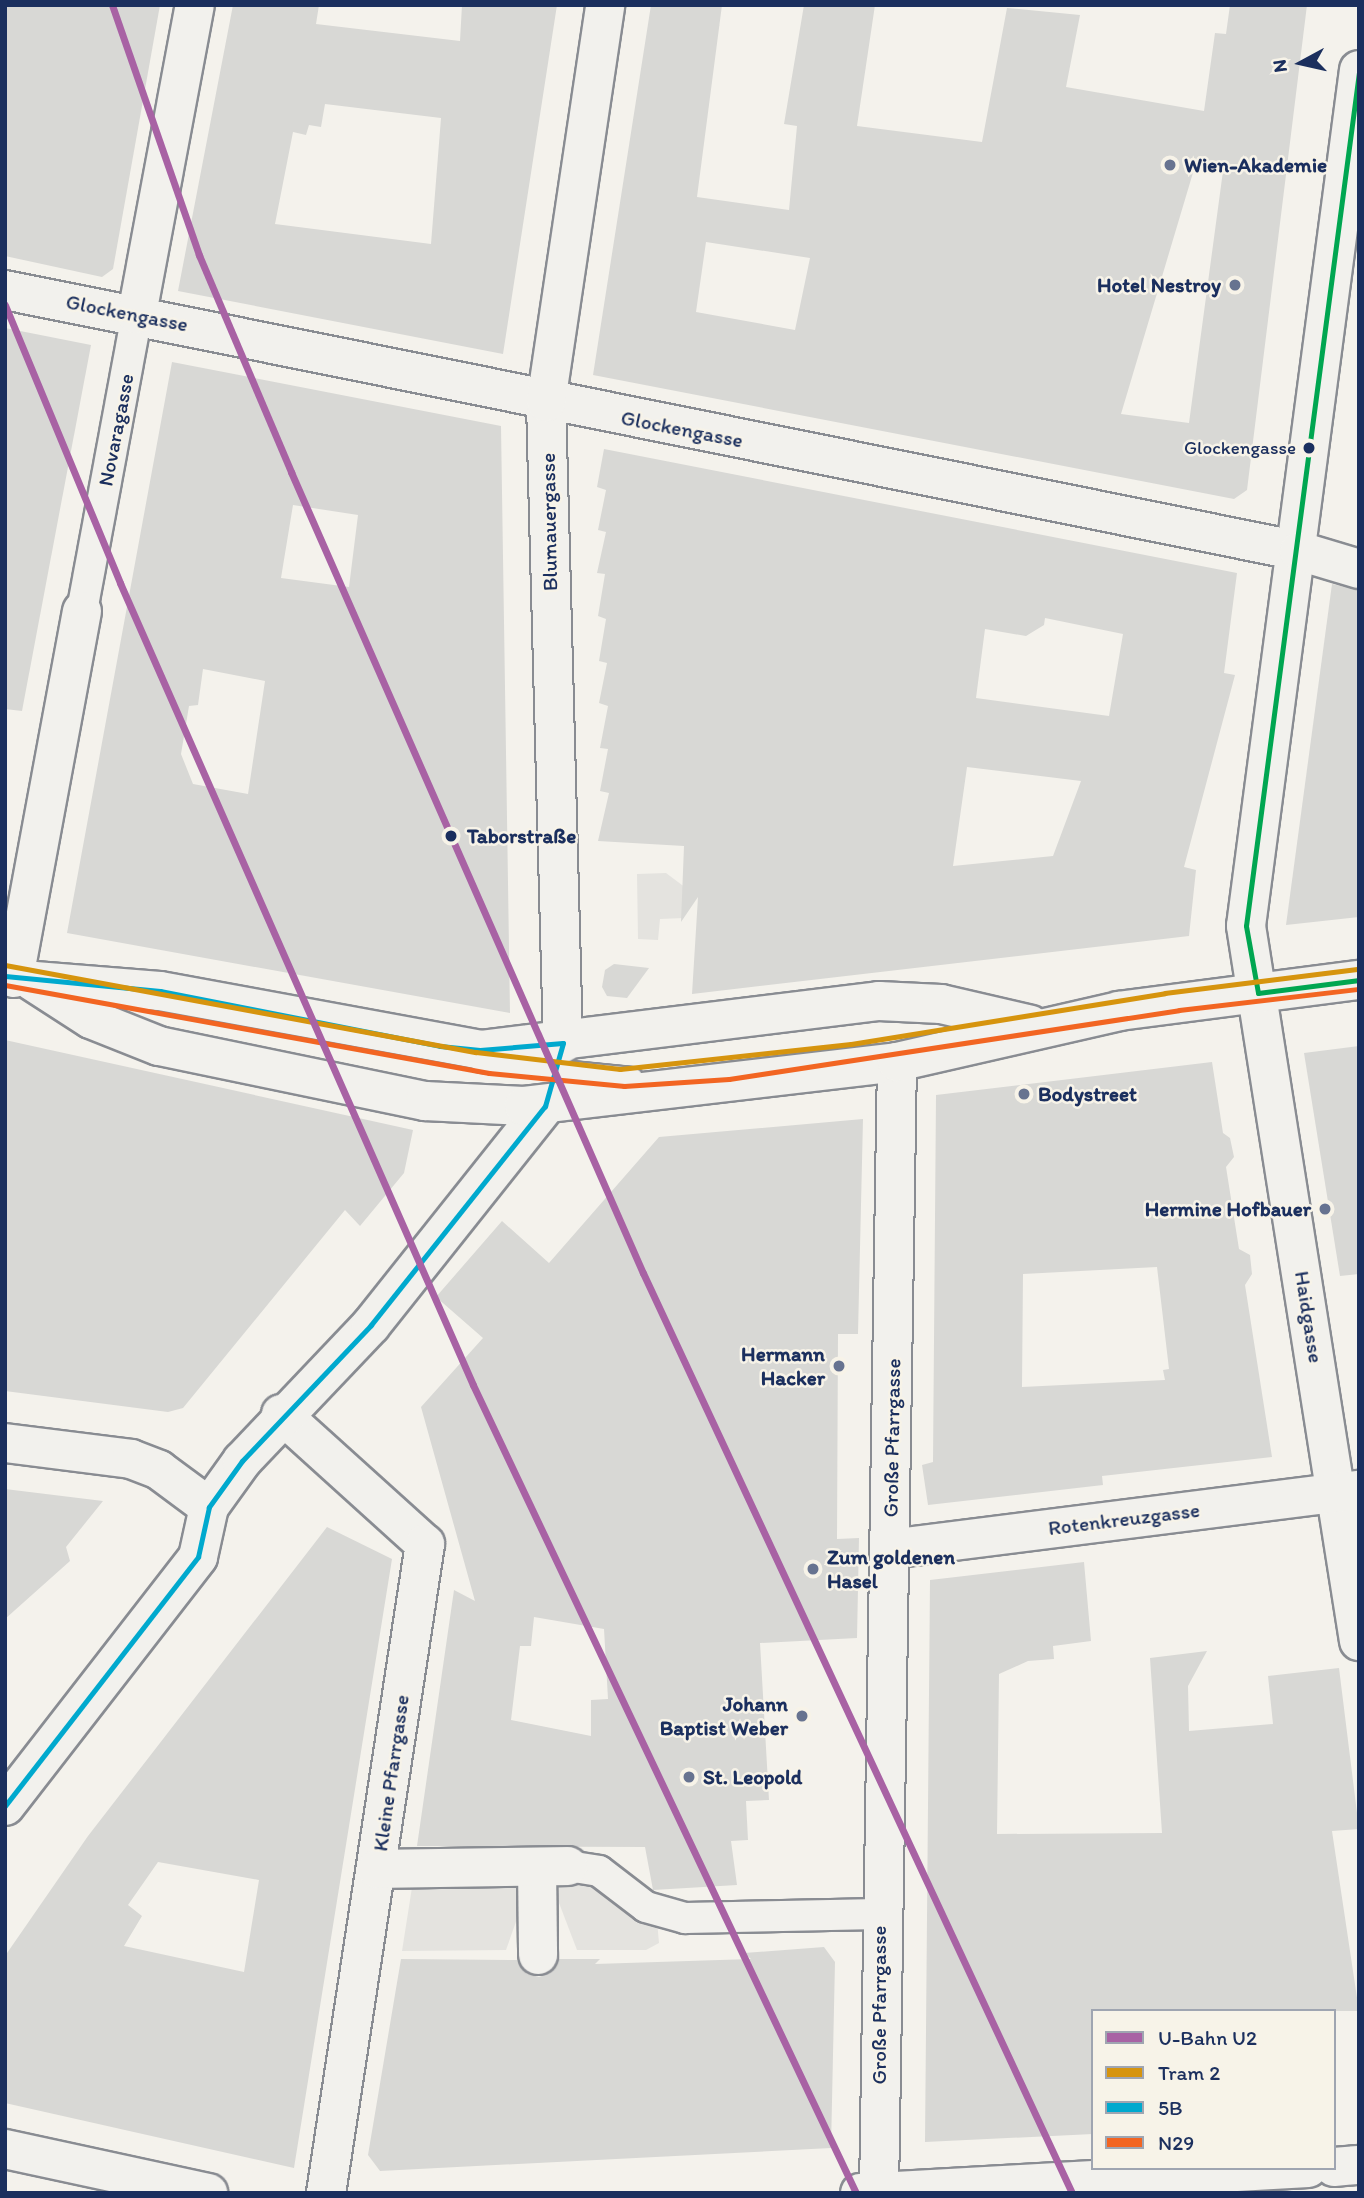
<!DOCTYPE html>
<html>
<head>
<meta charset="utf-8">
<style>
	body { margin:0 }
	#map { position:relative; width:1364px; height:2198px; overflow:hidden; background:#f4f2ec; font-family:Itim,sans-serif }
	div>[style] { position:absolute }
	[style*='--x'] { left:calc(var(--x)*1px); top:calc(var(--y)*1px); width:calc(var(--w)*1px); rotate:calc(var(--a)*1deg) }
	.green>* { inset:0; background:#e4e3df }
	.building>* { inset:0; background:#d8d8d5 }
	.roads { filter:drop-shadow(2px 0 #898c92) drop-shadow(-2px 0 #898c92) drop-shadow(0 2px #898c92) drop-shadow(0 -2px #898c92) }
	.service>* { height:19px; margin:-9.5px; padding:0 9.5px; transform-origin:9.5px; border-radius:9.5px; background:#f2f1ed }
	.pedestrian>* { height:30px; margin:-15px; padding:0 15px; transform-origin:15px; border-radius:15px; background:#f2f1ed }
	.minor>* { height:38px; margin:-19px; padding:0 19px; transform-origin:19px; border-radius:19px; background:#f2f1ed }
	.tertiary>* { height:38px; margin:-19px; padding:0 19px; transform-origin:19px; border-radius:19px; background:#f2f1ed }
	.secondary>* { height:38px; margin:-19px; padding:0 19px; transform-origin:19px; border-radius:19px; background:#f2f1ed }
	.bus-1>* { height:5px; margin:-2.5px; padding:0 2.5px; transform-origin:2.5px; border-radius:2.5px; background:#00a9ce }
	.bus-2>* { height:5px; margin:-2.5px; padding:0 2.5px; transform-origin:2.5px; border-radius:2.5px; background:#f26522 }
	.bus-3>* { height:5px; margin:-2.5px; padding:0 2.5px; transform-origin:2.5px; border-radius:2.5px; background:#00a651 }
	.tram-1>* { height:5px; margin:-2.5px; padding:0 2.5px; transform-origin:2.5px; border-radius:2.5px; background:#d6940e }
	.metro-1>* { height:7px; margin:-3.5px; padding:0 3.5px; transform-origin:3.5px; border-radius:3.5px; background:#a862a4 }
	.dots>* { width:19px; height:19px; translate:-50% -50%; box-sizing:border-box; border:4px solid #f7f3e8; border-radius:50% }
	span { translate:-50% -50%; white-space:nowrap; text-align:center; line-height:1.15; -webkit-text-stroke:5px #f7f3e8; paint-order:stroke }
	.bus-label { font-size:19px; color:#1b2f5e }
	.right { translate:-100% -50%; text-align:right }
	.poi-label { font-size:21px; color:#1b2f5e; font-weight:700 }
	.left { translate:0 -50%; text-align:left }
	.street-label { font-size:21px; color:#1b2f5e }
	.stop-label { font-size:21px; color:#1b2f5e; font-weight:700 }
	.frame { position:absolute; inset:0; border:7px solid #1b2f5e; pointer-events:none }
	.legend { position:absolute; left:1091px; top:2009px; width:245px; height:161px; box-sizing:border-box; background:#f7f3e8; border:2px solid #9fa5b1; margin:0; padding:9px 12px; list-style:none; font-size:21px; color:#1b2f5e }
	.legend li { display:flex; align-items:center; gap:14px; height:35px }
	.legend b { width:35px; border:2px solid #9fa5b1 }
	.north { position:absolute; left:1266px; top:28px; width:70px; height:70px; -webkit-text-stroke:5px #f7f3e8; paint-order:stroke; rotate:262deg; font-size:19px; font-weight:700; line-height:28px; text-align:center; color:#1b2f5e }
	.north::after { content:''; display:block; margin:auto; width:24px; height:32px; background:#1b2f5e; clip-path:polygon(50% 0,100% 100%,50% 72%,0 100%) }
</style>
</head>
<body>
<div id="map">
	<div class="green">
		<div style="clip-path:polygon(666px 873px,686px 888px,684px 918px,660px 919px,658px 940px,638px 939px,637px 874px)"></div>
		<div style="clip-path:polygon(513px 1878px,525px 1896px,506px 1950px,402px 1951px,413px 1881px)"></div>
		<div style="clip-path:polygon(580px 1878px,657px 1921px,659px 1943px,646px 1950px,577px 1950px,551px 1882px)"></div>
	</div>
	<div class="building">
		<div style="clip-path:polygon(5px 5px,160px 5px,113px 269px,102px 277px,5px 256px)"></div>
		<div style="clip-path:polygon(evenodd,233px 5px,319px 5px,316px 24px,460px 41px,462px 5px,557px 5px,503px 354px,178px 291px,233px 5px,325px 104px,441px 118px,431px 244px,275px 224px,293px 132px,306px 135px,309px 125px,321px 127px,325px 104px)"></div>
		<div style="clip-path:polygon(evenodd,651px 5px,722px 5px,697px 197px,789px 210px,797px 126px,784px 124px,804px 5px,875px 5px,857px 126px,982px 142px,1007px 8px,1080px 15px,1066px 87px,1204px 111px,1215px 33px,1226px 34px,1230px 5px,1307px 5px,1247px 490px,1234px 499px,593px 375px,651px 5px,1195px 166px,1223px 171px,1189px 423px,1121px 414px,1195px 166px,651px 5px,706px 242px,810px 258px,795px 330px,696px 312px,706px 242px)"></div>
		<div style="clip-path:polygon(5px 328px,91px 345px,22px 711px,5px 709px)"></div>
		<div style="clip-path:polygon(evenodd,172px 362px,501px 426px,510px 1013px,67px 933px,172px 362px,293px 505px,358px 515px,349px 587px,281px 578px,293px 505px,172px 362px,203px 669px,265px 681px,248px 794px,193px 784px,181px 754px,189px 706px,198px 705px,203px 669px)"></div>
		<div style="clip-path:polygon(evenodd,604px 449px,1237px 573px,1224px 673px,1235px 675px,1184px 867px,1196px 870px,1189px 936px,692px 994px,698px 897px,681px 922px,684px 846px,598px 841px,609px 793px,600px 791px,608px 749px,600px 748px,608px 706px,599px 703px,607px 663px,599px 661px,606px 619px,598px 616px,605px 574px,597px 573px,606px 532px,598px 530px,606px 490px,597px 487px,604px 449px,1045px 618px,1123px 634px,1109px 716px,976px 698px,985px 629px,1026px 636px,1044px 625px,1045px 618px,604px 449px,967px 767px,1081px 781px,1053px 856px,953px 866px,967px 767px)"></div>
		<div style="clip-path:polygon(1332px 584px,1359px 590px,1359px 917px,1286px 925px)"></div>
		<div style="clip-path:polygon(614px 964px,649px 968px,627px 998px,607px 996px,602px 987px,605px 970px)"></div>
		<div style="clip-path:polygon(5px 1040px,413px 1130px,404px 1173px,360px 1226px,345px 1210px,183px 1408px,168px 1412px,5px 1391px)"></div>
		<div style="clip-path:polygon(1359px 1046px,1359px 1274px,1340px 1276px,1304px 1053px)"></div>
		<div style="clip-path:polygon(evenodd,1212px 1062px,1223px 1133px,1230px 1138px,1234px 1157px,1226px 1167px,1239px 1249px,1250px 1255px,1252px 1274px,1245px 1285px,1272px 1457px,1102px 1476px,1103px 1485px,928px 1505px,922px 1465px,933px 1462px,936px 1095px,1212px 1062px,1157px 1267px,1169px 1369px,1163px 1370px,1165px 1380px,1022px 1387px,1023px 1274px,1157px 1267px)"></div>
		<div style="clip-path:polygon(evenodd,863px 1119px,858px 1334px,838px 1334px,837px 1539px,859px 1538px,857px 1638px,760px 1643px,769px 1800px,746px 1801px,748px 1840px,731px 1841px,737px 1885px,653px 1890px,645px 1847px,417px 1846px,454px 1590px,475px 1601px,421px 1407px,483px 1338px,436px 1297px,502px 1221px,549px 1263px,659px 1137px,863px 1119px,534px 1617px,604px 1629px,608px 1699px,591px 1700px,591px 1736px,511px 1720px,520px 1646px,531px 1646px,534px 1617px)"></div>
		<div style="clip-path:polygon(5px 1489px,103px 1501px,66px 1547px,70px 1561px,5px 1619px)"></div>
		<div style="clip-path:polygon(evenodd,327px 1527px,392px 1559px,294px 2168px,5px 2103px,5px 1956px,88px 1836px,327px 1527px,158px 1862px,259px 1880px,244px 1972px,124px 1946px,142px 1916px,128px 1905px,158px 1862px)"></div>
		<div style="clip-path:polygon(1084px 1562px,1091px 1641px,1053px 1646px,1054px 1659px,1028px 1661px,999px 1674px,997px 1834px,1162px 1833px,1150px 1658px,1207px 1651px,1188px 1686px,1189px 1731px,1273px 1724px,1268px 1676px,1339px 1668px,1359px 1829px,1332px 1831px,1359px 2011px,1093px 2011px,1093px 2134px,925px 2142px,930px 1580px)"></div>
		<div style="clip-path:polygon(824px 1947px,835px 1962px,831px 2148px,380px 2171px,368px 2155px,401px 1959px,517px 1960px,527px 1974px,539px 1977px,550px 1973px,559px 1959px,600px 1959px,595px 1964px,751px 1959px,744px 1953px)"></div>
	</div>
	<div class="roads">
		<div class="service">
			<div style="--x:481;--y:1062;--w:152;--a:5.7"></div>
		</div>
		<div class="pedestrian">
			<div style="--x:82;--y:611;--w:302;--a:-79.5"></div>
			<div style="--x:568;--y:1866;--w:31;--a:9"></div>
			<div style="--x:599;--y:1871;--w:59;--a:37.5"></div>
			<div style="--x:646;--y:1907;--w:41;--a:15.8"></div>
			<div style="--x:685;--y:1918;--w:194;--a:-1.2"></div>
		</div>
		<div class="minor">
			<div style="--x:1359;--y:70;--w:863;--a:97.52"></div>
			<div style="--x:1246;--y:926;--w:724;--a:81.02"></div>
			<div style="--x:5;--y:290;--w:1320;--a:11.4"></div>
			<div style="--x:1299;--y:551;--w:63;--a:16.7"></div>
			<div style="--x:137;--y:314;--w:314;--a:-79.4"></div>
			<div style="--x:14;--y:978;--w:373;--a:-79.5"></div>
			<div style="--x:563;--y:1043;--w:641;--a:-91.52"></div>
			<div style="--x:546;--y:402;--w:401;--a:-81.5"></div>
			<div style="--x:281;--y:1414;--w:194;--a:42.1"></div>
			<div style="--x:425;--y:1544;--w:657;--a:98.67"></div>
			<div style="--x:5;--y:1443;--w:127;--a:7.2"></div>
			<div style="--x:131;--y:1459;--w:30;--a:21"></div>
			<div style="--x:159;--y:1470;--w:62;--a:36.5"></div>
			<div style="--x:890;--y:1549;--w:473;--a:-7.2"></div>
			<div style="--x:537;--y:1867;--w:88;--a:89.3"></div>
			<div style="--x:377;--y:1869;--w:191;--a:-0.9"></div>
			<div style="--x:5;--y:2149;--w:208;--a:12.2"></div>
			<div style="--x:1334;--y:2167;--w:25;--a:-5"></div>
			<div style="--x:860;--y:2193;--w:449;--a:-3.2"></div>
			<div style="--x:879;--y:2193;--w:1131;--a:-89.09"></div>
		</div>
		<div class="tertiary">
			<div style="--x:5;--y:1806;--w:315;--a:-52.2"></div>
			<div style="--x:198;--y:1557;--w:51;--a:-77.6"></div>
			<div style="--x:209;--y:1507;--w:57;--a:-54.3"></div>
			<div style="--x:242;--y:1461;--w:187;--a:-46.5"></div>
			<div style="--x:371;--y:1325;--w:280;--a:-51.5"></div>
		</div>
		<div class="secondary">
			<div style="--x:32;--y:981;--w:70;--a:32.8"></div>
			<div style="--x:91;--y:1019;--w:73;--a:21.7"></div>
			<div style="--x:159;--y:1046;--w:272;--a:11.7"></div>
			<div style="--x:425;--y:1101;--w:99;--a:2.9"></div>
			<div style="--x:524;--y:1106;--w:376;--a:-6.7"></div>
			<div style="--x:897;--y:1062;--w:228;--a:-12.9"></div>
			<div style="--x:1119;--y:1011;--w:242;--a:-7.4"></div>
			<div style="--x:35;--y:981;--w:125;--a:4.6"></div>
			<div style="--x:160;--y:991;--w:325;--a:10.4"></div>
			<div style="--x:480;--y:1050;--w:402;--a:-7"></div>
			<div style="--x:879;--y:1001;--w:62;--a:2.8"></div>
			<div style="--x:941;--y:1004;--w:92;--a:13.1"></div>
		</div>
	</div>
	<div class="bus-1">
		<div style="--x:5;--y:976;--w:156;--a:5.5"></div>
		<div style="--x:160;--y:991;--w:285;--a:11.1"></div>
		<div style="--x:440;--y:1046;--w:40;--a:5.7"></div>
		<div style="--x:480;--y:1050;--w:83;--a:-4.8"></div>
		<div style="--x:563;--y:1043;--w:66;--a:105.9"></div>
		<div style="--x:545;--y:1106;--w:280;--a:128.5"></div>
		<div style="--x:371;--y:1325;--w:187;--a:133.5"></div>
		<div style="--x:242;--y:1461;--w:57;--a:125.7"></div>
		<div style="--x:209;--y:1507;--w:51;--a:102.4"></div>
		<div style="--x:198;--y:1557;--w:315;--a:127.8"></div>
	</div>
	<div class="bus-2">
		<div style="--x:5;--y:985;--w:492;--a:10.3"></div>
		<div style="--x:489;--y:1073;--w:136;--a:5.5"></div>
		<div style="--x:624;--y:1086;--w:105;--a:-3.8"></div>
		<div style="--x:729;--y:1079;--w:455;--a:-8.7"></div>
		<div style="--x:1179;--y:1010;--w:181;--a:-6.7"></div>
	</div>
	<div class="bus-3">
		<div style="--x:1359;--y:72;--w:861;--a:97.54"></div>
		<div style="--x:1246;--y:926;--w:68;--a:79.8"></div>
		<div style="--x:1258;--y:993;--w:102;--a:-7.3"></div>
	</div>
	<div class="tram-1">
		<div style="--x:5;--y:965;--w:479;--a:10.5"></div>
		<div style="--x:476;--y:1052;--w:145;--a:6.7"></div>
		<div style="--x:620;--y:1069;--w:232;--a:-6.2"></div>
		<div style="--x:851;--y:1044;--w:318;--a:-9.2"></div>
		<div style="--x:1165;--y:993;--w:195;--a:-7.1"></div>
	</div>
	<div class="metro-1">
		<div style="--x:112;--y:5;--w:265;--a:70.8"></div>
		<div style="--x:199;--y:255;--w:236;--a:67"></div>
		<div style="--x:291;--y:472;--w:875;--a:66.28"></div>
		<div style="--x:643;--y:1273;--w:1015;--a:65"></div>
		<div style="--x:5;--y:305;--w:301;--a:67.5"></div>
		<div style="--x:120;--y:583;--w:876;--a:66.24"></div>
		<div style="--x:473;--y:1385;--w:894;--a:64.64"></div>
	</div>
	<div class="dots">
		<div style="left:1170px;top:165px;background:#677390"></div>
		<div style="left:1235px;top:285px;background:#677390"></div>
		<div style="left:1309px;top:448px;background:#1b2f5e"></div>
		<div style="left:451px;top:836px;background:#1b2f5e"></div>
		<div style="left:1024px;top:1094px;background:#677390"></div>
		<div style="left:1325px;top:1209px;background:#677390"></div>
		<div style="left:839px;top:1366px;background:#677390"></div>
		<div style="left:813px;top:1569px;background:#677390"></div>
		<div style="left:802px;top:1716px;background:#677390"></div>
		<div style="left:689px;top:1777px;background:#677390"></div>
	</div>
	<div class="bus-label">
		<span class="right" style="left:1296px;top:448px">Glockengasse</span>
	</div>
	<div class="poi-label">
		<span class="left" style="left:1184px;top:165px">Wien-Akademie</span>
		<span class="right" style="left:1221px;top:285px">Hotel Nestroy</span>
		<span class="left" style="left:1038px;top:1094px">Bodystreet</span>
		<span class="right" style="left:1311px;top:1209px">Hermine Hofbauer</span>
		<span class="right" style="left:825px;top:1366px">Hermann<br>Hacker</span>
		<span class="left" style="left:827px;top:1569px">Zum goldenen<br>Hasel</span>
		<span class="right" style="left:788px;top:1716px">Johann<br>Baptist Weber</span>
		<span class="left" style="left:703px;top:1777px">St. Leopold</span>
	</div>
	<div class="street-label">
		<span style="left:127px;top:313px;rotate:11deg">Glockengasse</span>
		<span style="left:682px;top:429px;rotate:11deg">Glockengasse</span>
		<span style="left:116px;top:430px;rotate:-79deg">Novaragasse</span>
		<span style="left:549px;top:522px;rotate:-91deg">Blumauergasse</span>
		<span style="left:1309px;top:1317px;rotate:81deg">Haidgasse</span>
		<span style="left:892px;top:1438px;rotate:-89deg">Große Pfarrgasse</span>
		<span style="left:1124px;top:1519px;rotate:-7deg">Rotenkreuzgasse</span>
		<span style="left:391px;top:1773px;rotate:-82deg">Kleine Pfarrgasse</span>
		<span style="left:879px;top:2005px;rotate:-90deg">Große Pfarrgasse</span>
	</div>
	<div class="stop-label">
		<span class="left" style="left:467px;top:836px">Taborstraße</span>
	</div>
	<div class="frame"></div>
	<ul class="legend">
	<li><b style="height:9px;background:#a862a4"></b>U-Bahn U2</li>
	<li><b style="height:9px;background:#d6940e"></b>Tram 2</li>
	<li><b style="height:9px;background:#00a9ce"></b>5B</li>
	<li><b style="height:9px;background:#f26522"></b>N29</li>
	</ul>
	<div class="north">N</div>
</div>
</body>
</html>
